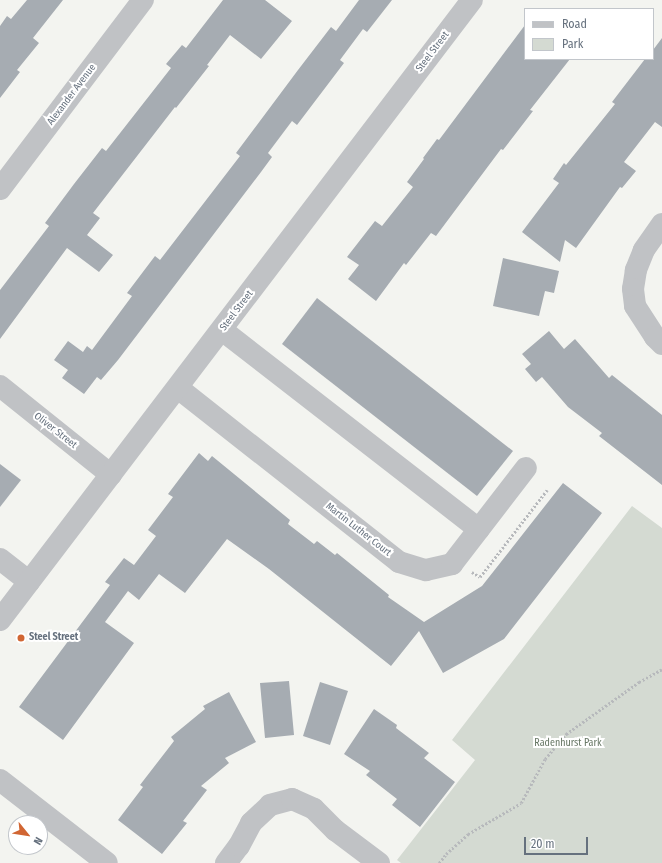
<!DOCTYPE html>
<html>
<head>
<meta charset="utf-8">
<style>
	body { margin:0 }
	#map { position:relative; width:662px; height:863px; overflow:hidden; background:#f3f4f0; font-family:"Fira Sans Condensed",sans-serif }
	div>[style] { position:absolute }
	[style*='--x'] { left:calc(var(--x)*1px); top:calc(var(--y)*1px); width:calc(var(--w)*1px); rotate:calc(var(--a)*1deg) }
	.green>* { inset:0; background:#d4dad2 }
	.building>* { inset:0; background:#a6acb2 }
	.path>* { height:2.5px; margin-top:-1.25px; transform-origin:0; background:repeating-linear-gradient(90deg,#b7b9bc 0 2px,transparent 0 4px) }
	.minor>* { height:22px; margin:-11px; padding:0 11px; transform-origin:11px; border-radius:11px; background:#c0c2c5 }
	.dots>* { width:11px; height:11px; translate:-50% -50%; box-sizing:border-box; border:2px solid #fff; border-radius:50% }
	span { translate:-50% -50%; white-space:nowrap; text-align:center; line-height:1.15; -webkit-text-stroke:4px #fff; paint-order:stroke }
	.street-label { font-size:10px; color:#66717e }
	.poi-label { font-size:10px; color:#66717e; font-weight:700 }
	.left { translate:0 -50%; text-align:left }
	.park-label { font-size:10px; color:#667664 }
	.legend { position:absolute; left:524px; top:8px; width:130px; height:52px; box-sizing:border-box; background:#fff; border:1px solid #c2c6cb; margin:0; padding:5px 7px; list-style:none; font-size:12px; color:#66717e }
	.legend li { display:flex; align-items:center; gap:8px; height:20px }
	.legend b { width:20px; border:1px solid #c2c6cb }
	.north { position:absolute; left:8px; top:815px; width:40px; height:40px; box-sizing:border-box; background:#fff; border:1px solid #c2c6cb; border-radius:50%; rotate:120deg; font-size:11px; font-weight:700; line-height:16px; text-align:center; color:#66717e }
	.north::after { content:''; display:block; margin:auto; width:14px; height:18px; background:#d16633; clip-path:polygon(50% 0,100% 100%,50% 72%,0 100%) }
	.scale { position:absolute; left:524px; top:837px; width:64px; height:18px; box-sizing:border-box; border:2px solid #66717e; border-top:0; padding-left:5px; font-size:12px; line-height:14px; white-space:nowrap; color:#66717e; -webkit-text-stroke:3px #fff; paint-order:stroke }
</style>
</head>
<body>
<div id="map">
	<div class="green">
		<div style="clip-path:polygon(632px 506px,662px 528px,662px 863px,401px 863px,397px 860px,475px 760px,452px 740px)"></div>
	</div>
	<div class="building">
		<div style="clip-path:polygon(27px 0,63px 0,33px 38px,39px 43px,17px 70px,20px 72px,0 98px,0 26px,7px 16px,11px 19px)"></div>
		<div style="clip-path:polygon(223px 0,265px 0,292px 21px,261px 59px,230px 35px,207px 65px,209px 66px,176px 108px,175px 107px,93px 213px,100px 218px,87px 235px,113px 255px,99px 272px,67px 248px,0 339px,0 290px,49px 226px,45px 223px,74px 184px,102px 148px,106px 151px,171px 68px,166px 64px,182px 45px,186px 48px)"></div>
		<div style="clip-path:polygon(359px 0,392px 0,367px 32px,363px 29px,340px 60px,344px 63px,297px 125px,292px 121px,268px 153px,272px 157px,261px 172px,118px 360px,101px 380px,97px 377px,84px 394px,62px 378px,68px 370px,54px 360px,68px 341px,83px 352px,87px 346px,92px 350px,132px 296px,127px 293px,155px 256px,160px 260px,240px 156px,236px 153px,298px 70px,331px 27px,336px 31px)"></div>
		<div style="clip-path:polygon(525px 25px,525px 59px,570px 59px,530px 110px,533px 111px,503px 150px,501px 149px,436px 236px,431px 233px,406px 265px,404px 263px,376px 301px,348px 279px,359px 265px,347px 257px,375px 221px,382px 226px,413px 187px,407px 182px,424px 159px,423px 158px,437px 139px,439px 140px)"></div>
		<div style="clip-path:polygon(662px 38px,662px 127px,655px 122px,624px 162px,636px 171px,622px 188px,620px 187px,576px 248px,565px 240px,560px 262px,522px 232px,559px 183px,553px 179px,564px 163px,566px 165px,615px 104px,612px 102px,645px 59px,653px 59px,653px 50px)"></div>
		<div style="clip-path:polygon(503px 258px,559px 271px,554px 293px,545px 291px,539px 316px,493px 306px)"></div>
		<div style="clip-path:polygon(317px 298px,513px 451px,477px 496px,282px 344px)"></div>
		<div style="clip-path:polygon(549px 331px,564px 349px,575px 339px,609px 378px,612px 375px,662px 415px,662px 485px,599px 436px,602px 433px,568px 407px,542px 377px,536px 382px,525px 369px,531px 364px,522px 354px)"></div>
		<div style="clip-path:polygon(199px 453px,208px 461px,212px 456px,290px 520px,288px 524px,314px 544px,317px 541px,335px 555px,337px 553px,389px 595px,388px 597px,424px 622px,482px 586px,563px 483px,602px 513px,504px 639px,443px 673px,419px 631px,391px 666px,269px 569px,227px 539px,185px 593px,159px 574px,139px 600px,128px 591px,105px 622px,134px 643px,63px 740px,19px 707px,110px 585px,105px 582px,124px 558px,134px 565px,156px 536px,148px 530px,173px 497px,168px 494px)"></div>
		<div style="clip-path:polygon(0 464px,21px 480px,0 507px)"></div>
		<div style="clip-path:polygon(289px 681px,294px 735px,265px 738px,260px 683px)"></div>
		<div style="clip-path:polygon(320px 682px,348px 691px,330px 745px,303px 736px)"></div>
		<div style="clip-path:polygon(229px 692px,256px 742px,225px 758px,229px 763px,201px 786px,207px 790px,183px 821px,187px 823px,162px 854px,118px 820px,143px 787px,140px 785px,174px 741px,171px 737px,205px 709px,203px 706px)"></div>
		<div style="clip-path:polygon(374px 709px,397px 725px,396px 728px,429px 753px,424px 758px,455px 782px,420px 827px,392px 805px,397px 799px,366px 775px,370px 771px,344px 754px)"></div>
	</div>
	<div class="path">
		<div style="--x:472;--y:572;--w:9;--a:32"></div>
		<div style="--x:480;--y:577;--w:110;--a:-52.4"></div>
		<div style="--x:439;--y:863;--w:11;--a:-52"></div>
		<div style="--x:446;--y:854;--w:30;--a:-42"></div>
		<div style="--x:468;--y:834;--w:61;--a:-30.3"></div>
		<div style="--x:521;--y:803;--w:50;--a:-61.4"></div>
		<div style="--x:545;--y:759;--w:33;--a:-50"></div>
		<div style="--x:566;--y:734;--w:90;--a:-35.5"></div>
		<div style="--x:639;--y:682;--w:26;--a:-29"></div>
	</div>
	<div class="minor">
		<div style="--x:0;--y:189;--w:237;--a:-52.9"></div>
		<div style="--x:662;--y:224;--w:32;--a:125"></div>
		<div style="--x:644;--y:250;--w:22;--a:112"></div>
		<div style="--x:636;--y:270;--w:19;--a:99"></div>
		<div style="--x:633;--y:289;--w:17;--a:83"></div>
		<div style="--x:635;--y:306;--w:37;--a:57"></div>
		<div style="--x:655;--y:337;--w:10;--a:45"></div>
		<div style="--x:222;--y:330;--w:325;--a:37.8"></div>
		<div style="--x:0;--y:386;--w:142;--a:38.7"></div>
		<div style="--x:178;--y:388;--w:281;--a:38.2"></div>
		<div style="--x:399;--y:562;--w:28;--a:17"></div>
		<div style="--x:426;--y:570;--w:27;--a:-13"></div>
		<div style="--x:452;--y:564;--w:121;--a:-52.4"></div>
		<div style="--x:0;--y:559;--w:37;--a:38"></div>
		<div style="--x:0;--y:620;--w:779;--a:-52.72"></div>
		<div style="--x:0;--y:780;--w:135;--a:37.8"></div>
		<div style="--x:226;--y:863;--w:21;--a:-53"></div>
		<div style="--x:239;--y:846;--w:26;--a:-62"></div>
		<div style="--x:251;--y:823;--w:26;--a:-43"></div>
		<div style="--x:270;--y:805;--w:23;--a:-15"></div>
		<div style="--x:292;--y:799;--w:24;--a:24"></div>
		<div style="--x:314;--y:809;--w:30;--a:45"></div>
		<div style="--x:335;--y:830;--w:55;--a:36.9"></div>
	</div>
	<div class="dots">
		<div style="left:21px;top:638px;background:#d16633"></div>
	</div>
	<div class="street-label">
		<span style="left:433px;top:52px;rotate:-53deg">Steel Street</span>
		<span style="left:72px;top:95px;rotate:-53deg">Alexander Avenue</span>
		<span style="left:237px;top:311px;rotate:-53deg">Steel Street</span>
		<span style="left:55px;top:431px;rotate:38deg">Oliver Street</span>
		<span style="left:358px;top:530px;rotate:38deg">Martin Luther Court</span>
	</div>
	<div class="poi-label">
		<span class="left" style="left:29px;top:638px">Steel Street</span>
	</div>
	<div class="park-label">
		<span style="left:568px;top:744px">Radenhurst Park</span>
	</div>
	<ul class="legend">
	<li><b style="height:5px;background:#c0c2c5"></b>Road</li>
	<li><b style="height:11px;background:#d4dad2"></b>Park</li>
	</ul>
	<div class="north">N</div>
	<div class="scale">20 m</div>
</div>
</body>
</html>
